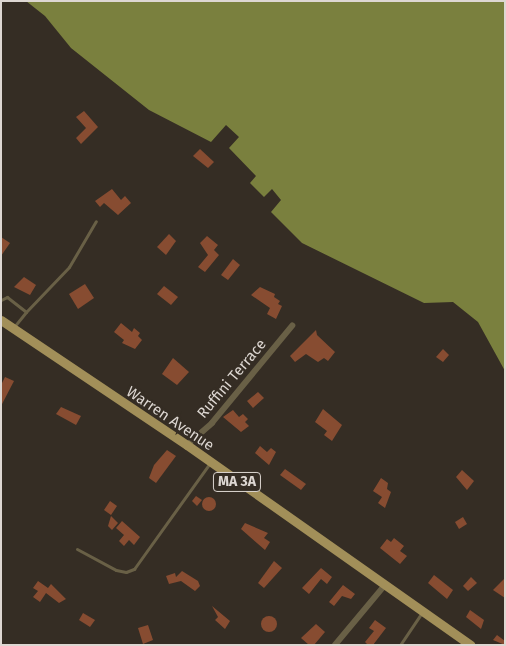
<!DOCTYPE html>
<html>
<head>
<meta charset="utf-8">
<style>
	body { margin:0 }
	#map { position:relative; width:506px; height:646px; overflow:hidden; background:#352d24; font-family:"Fira Sans",sans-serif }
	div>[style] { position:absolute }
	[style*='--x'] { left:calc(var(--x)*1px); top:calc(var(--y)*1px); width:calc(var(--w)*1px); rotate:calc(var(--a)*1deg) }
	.water>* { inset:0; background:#7a803e }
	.building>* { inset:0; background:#874c31 }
	.round { border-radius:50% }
	.lane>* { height:3px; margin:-1.5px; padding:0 1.5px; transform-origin:1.5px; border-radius:1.5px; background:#696046 }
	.street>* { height:5.5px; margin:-2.75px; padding:0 2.75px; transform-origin:2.75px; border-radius:2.75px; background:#696046 }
	.primary>* { height:9px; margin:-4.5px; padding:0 4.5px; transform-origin:4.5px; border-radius:4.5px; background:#a28f59 }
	span { translate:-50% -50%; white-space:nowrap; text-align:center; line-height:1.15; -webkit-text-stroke:4.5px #352d24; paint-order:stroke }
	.shield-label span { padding:1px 4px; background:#352d24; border:1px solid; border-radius:4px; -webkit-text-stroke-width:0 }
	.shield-label { font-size:14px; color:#ddd7d2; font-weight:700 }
	.street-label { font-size:15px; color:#ddd7d2 }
	.frame { position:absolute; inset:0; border:2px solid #ddd7d2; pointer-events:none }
</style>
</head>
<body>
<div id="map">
	<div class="water">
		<div style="clip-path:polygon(26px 1px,505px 1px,505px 371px,478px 322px,453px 302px,424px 303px,302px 243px,271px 212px,281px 200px,272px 189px,264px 197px,250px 183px,256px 176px,229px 148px,239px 137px,226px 125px,211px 142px,149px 110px,71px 48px,45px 16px)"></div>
	</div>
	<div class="building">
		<div style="clip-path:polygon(84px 111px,98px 127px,81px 144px,76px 138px,86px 128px,76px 117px)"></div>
		<div style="clip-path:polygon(200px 149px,214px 162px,208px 168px,193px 156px)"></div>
		<div style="clip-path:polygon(112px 189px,121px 200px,125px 196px,131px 203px,118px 215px,104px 203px,100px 207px,95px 201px)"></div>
		<div style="clip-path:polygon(169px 234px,176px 241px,166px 255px,157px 247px)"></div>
		<div style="clip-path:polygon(207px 236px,218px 245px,214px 250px,219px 255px,205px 272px,198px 267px,208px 255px,200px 243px)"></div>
		<div style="clip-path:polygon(1px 237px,10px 243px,1px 256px)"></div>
		<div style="clip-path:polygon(233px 259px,240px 265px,228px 280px,221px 275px)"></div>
		<div style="clip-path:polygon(24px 277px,36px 285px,30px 295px,14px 287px)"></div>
		<div style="clip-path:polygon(85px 284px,94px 298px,78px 309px,69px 294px)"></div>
		<div style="clip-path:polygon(164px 286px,178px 297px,171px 305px,157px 294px)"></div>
		<div style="clip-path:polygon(260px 287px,275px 294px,274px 297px,280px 301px,278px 304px,282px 306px,276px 319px,267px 314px,270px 308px,251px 295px)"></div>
		<div style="clip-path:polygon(121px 323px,132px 332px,134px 328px,140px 333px,138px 336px,142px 340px,135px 349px,122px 343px,124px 340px,114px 332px)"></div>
		<div style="clip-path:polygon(316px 330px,317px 335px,335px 352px,328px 361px,324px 358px,318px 362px,306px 354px,295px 362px,290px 356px)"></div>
		<div style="clip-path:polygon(443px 349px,449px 355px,443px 362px,436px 357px)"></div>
		<div style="clip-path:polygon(173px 358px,189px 372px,177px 385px,162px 374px)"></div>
		<div style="clip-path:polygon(5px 377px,14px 381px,1px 406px,1px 385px)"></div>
		<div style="clip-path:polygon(258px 392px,264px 398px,253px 408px,247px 401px)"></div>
		<div style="clip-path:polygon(61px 407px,81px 416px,76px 425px,56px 414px)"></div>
		<div style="clip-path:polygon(323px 409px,342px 425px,332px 441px,324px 435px,327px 431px,315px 422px)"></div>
		<div style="clip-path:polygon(233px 410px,239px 417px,243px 414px,248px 419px,245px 422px,249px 426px,241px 432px,223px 417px)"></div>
		<div style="clip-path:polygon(260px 446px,267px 452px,271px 448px,276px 452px,269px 465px,255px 453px)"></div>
		<div style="clip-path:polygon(167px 450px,176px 456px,156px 483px,149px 478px,154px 465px)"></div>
		<div style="clip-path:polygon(285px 469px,306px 484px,301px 490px,280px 475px)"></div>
		<div style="clip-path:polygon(462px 470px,474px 481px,467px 490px,456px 477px)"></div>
		<div style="clip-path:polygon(381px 478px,388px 483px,387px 489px,391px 492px,385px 508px,378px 503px,382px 497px,373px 491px)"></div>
		<div style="clip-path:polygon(196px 496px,202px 500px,197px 506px,192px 501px)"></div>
		<div class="round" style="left:202px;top:497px;width:14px;height:14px"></div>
		<div style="clip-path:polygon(110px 501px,117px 506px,111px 515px,104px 510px)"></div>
		<div style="clip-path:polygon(111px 516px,118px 523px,112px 530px,108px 526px)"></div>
		<div style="clip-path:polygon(463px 517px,467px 524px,459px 529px,455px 522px)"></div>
		<div style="clip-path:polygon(122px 521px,140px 537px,134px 545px,129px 540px,124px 546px,119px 541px,124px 535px,116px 528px)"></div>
		<div style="clip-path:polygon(245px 523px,268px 533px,264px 538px,270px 542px,265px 550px,241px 529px)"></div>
		<div style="clip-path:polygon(394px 538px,404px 546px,400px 551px,407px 556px,400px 564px,380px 548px,387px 539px,391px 542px)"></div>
		<div style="clip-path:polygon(274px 561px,282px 568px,264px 588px,258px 583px)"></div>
		<div style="clip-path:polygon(321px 568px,332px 577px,327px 584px,321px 579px,309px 594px,302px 588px)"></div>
		<div style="clip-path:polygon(182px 571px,198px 581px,200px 586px,195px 591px,181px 581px,169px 584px,166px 576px,175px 573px,176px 577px)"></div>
		<div style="clip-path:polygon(434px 575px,453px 590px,447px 599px,428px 583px)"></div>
		<div style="clip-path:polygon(471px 577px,477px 583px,468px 591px,463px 586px)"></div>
		<div style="clip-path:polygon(505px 578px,505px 598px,493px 590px)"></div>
		<div style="clip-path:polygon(38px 581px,48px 588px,51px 584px,66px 599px,59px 603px,46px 593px,40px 602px,33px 597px,38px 591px,33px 588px)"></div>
		<div style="clip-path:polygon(343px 585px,355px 594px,351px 599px,342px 596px,334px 606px,329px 602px)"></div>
		<div style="clip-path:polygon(212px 606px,230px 621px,225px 629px,215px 620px,218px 617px)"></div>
		<div style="clip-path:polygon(470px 610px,484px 620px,481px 629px,466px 617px)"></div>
		<div style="clip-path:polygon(83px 613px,95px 620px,90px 627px,79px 620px)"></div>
		<div class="round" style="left:261px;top:616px;width:16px;height:16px"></div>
		<div style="clip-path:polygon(375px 620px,386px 628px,373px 645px,368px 645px,365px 642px,374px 631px,369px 628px)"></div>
		<div style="clip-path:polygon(316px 624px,325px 632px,314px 645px,309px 645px,301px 638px)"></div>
		<div style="clip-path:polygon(148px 625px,153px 640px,143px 644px,138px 628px)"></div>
		<div style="clip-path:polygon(497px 635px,505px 641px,505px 645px,493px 640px)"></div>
	</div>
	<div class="lane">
		<div style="--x:1;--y:300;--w:7;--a:-27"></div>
		<div style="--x:7;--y:297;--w:24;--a:38"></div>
		<div style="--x:26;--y:312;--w:21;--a:129"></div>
		<div style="--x:26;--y:312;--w:62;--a:-46.3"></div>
		<div style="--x:69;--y:267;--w:53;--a:-59.6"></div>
		<div style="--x:77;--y:549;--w:44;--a:28.3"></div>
		<div style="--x:116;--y:570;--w:10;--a:11"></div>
		<div style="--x:126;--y:572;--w:9;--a:-21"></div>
		<div style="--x:134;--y:569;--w:130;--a:-54.4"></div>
		<div style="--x:400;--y:645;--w:40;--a:-56"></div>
	</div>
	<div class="street">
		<div style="--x:187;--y:445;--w:33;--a:-41"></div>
		<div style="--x:212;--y:423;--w:126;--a:-50.5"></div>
		<div style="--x:335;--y:645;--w:78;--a:-50.2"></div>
	</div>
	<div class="primary">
		<div style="--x:1;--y:320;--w:224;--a:33.9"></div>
		<div style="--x:187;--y:445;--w:347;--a:35.2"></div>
	</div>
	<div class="shield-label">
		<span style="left:237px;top:482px">MA 3A</span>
	</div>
	<div class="street-label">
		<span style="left:232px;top:379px;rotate:-50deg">Ruffini Terrace</span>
		<span style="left:170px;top:419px;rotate:34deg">Warren Avenue</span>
	</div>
	<div class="frame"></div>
</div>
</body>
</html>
